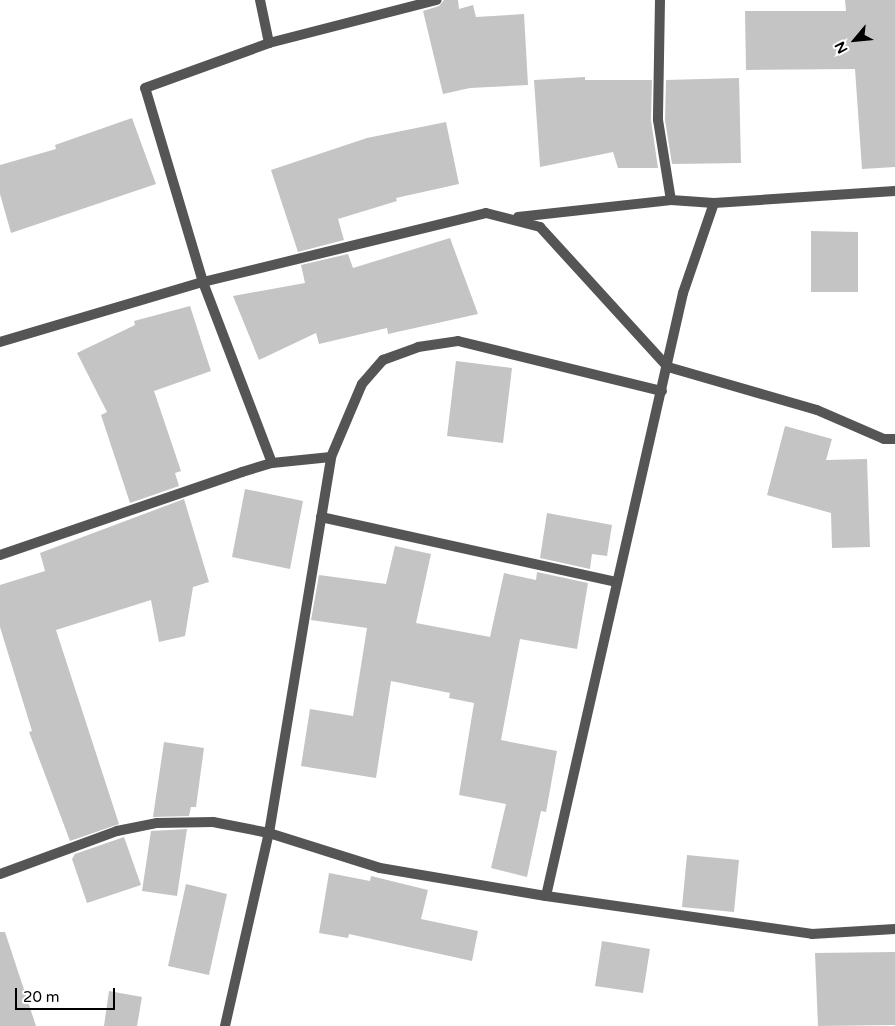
<!DOCTYPE html>
<html>
<head>
<meta charset="utf-8">
<style>
	body { margin:0 }
	#map { position:relative; width:895px; height:1026px; overflow:hidden; background:#fff; font-family:"Varela Round",sans-serif }
	div>[style] { position:absolute }
	[style*='--x'] { left:calc(var(--x)*1px); top:calc(var(--y)*1px); width:calc(var(--w)*1px); rotate:calc(var(--a)*1deg) }
	.building>* { inset:0; background:#c4c4c4 }
	.minor>* { height:10px; margin:-5px; padding:0 5px; transform-origin:5px; border-radius:5px; background:#555 }
	span { translate:-50% -50%; white-space:nowrap; text-align:center; line-height:1.15; -webkit-text-stroke:5px #fff; paint-order:stroke }
	.north { position:absolute; left:830px; top:15px; width:50px; height:50px; -webkit-text-stroke:4px #fff; paint-order:stroke; rotate:242deg; font-size:14px; font-weight:700; line-height:20px; text-align:center; color:#000 }
	.north::after { content:''; display:block; margin:auto; width:18px; height:22px; background:#000; clip-path:polygon(50% 0,100% 100%,50% 72%,0 100%) }
	.scale { position:absolute; left:15px; top:988px; width:100px; height:22px; box-sizing:border-box; border:2px solid #000; border-top:0; padding-left:6px; font-size:15px; line-height:18px; white-space:nowrap; color:#000; -webkit-text-stroke:4px #fff; paint-order:stroke }
</style>
</head>
<body>
<div id="map">
	<div class="building">
		<div style="clip-path:polygon(444px 0,458px 0,459px 9px,473px 5px,476px 17px,524px 14px,528px 85px,470px 88px,443px 94px,423px 11px,439px 6px)"></div>
		<div style="clip-path:polygon(845px 0,895px 0,895px 167px,862px 169px,855px 69px,746px 70px,745px 11px,846px 11px)"></div>
		<div style="clip-path:polygon(585px 77px,585px 80px,652px 80px,651px 120px,658px 168px,618px 168px,613px 152px,540px 167px,534px 80px)"></div>
		<div style="clip-path:polygon(739px 78px,741px 163px,672px 164px,665px 120px,666px 80px)"></div>
		<div style="clip-path:polygon(132px 118px,156px 184px,11px 233px,0 194px,0 165px,56px 149px,55px 145px)"></div>
		<div style="clip-path:polygon(446px 122px,459px 184px,396px 198px,397px 201px,338px 219px,344px 240px,298px 252px,271px 170px,367px 138px)"></div>
		<div style="clip-path:polygon(811px 231px,858px 232px,858px 292px,811px 292px)"></div>
		<div style="clip-path:polygon(450px 238px,478px 314px,388px 334px,387px 328px,319px 344px,316px 333px,259px 360px,233px 296px,305px 283px,301px 265px,348px 254px,353px 268px)"></div>
		<div style="clip-path:polygon(190px 306px,211px 371px,154px 391px,181px 471px,175px 473px,179px 486px,130px 503px,101px 415px,107px 412px,77px 353px,135px 325px,134px 321px)"></div>
		<div style="clip-path:polygon(456px 361px,512px 368px,503px 443px,447px 436px)"></div>
		<div style="clip-path:polygon(785px 426px,832px 439px,826px 460px,867px 459px,870px 547px,832px 548px,831px 513px,767px 495px)"></div>
		<div style="clip-path:polygon(245px 489px,303px 501px,290px 569px,232px 557px)"></div>
		<div style="clip-path:polygon(184px 499px,209px 582px,193px 587px,185px 636px,159px 642px,151px 600px,56px 630px,119px 824px,70px 841px,29px 732px,32px 731px,0 627px,0 585px,45px 571px,40px 553px)"></div>
		<div style="clip-path:polygon(547px 513px,612px 525px,607px 556px,592px 554px,590px 569px,540px 558px)"></div>
		<div style="clip-path:polygon(395px 546px,431px 554px,416px 623px,490px 637px,504px 573px,536px 580px,537px 572px,588px 583px,577px 649px,520px 639px,501px 740px,557px 751px,546px 812px,541px 811px,527px 877px,491px 868px,506px 804px,459px 795px,474px 703px,449px 698px,450px 693px,391px 681px,376px 778px,301px 766px,310px 709px,353px 716px,367px 628px,311px 620px,319px 575px,386px 584px)"></div>
		<div style="clip-path:polygon(164px 742px,204px 748px,196px 807px,191px 807px,189px 816px,153px 817px)"></div>
		<div style="clip-path:polygon(187px 829px,177px 896px,142px 891px,151px 831px)"></div>
		<div style="clip-path:polygon(124px 837px,141px 885px,87px 903px,72px 859px,75px 854px)"></div>
		<div style="clip-path:polygon(687px 855px,739px 860px,734px 912px,682px 907px)"></div>
		<div style="clip-path:polygon(329px 873px,370px 881px,371px 876px,428px 890px,421px 919px,478px 931px,472px 961px,349px 934px,348px 938px,319px 933px)"></div>
		<div style="clip-path:polygon(186px 884px,227px 894px,209px 975px,168px 966px)"></div>
		<div style="clip-path:polygon(0 932px,5px 932px,36px 1026px,0 1026px)"></div>
		<div style="clip-path:polygon(602px 941px,650px 949px,643px 993px,595px 986px)"></div>
		<div style="clip-path:polygon(895px 952px,895px 1025px,818px 1026px,815px 953px)"></div>
		<div style="clip-path:polygon(109px 991px,142px 997px,137px 1026px,104px 1026px)"></div>
	</div>
	<div class="minor">
		<div style="--x:260;--y:0;--w:44;--a:78.2"></div>
		<div style="--x:660;--y:0;--w:120;--a:91"></div>
		<div style="--x:658;--y:120;--w:81;--a:80.8"></div>
		<div style="--x:518;--y:217;--w:154;--a:-6.3"></div>
		<div style="--x:671;--y:200;--w:43;--a:4"></div>
		<div style="--x:0;--y:342;--w:212;--a:-16.5"></div>
		<div style="--x:203;--y:282;--w:202;--a:-106.6"></div>
		<div style="--x:145;--y:88;--w:132;--a:-19.9"></div>
		<div style="--x:269;--y:43;--w:173;--a:-14.4"></div>
		<div style="--x:272;--y:463;--w:194;--a:-110.9"></div>
		<div style="--x:203;--y:282;--w:291;--a:-13.7"></div>
		<div style="--x:486;--y:213;--w:56;--a:14.5"></div>
		<div style="--x:540;--y:227;--w:190;--a:47.6"></div>
		<div style="--x:668;--y:367;--w:155;--a:16.1"></div>
		<div style="--x:817;--y:410;--w:73;--a:23.4"></div>
		<div style="--x:884;--y:439;--w:11;--a:0"></div>
		<div style="--x:321;--y:517;--w:303;--a:12.4"></div>
		<div style="--x:0;--y:555;--w:256;--a:-18.9"></div>
		<div style="--x:242;--y:472;--w:31;--a:-17"></div>
		<div style="--x:272;--y:463;--w:59;--a:-5.8"></div>
		<div style="--x:0;--y:874;--w:125;--a:-20.2"></div>
		<div style="--x:117;--y:831;--w:41;--a:-11.3"></div>
		<div style="--x:157;--y:823;--w:56;--a:-1"></div>
		<div style="--x:213;--y:822;--w:57;--a:11.1"></div>
		<div style="--x:269;--y:833;--w:116;--a:17.5"></div>
		<div style="--x:380;--y:868;--w:168;--a:9.6"></div>
		<div style="--x:546;--y:896;--w:269;--a:8.1"></div>
		<div style="--x:812;--y:934;--w:83;--a:-3.4"></div>
		<div style="--x:546;--y:896;--w:618;--a:-77.2"></div>
		<div style="--x:683;--y:293;--w:95;--a:-71"></div>
		<div style="--x:714;--y:203;--w:181;--a:-3.8"></div>
		<div style="--x:225;--y:1026;--w:198;--a:-77.2"></div>
		<div style="--x:269;--y:833;--w:381;--a:-80.6"></div>
		<div style="--x:331;--y:457;--w:79;--a:-67"></div>
		<div style="--x:362;--y:384;--w:32;--a:-49"></div>
		<div style="--x:383;--y:360;--w:37;--a:-20"></div>
		<div style="--x:418;--y:347;--w:40;--a:-8.5"></div>
		<div style="--x:458;--y:341;--w:210;--a:13.8"></div>
	</div>
	<div class="north">N</div>
	<div class="scale">20 m</div>
</div>
</body>
</html>
